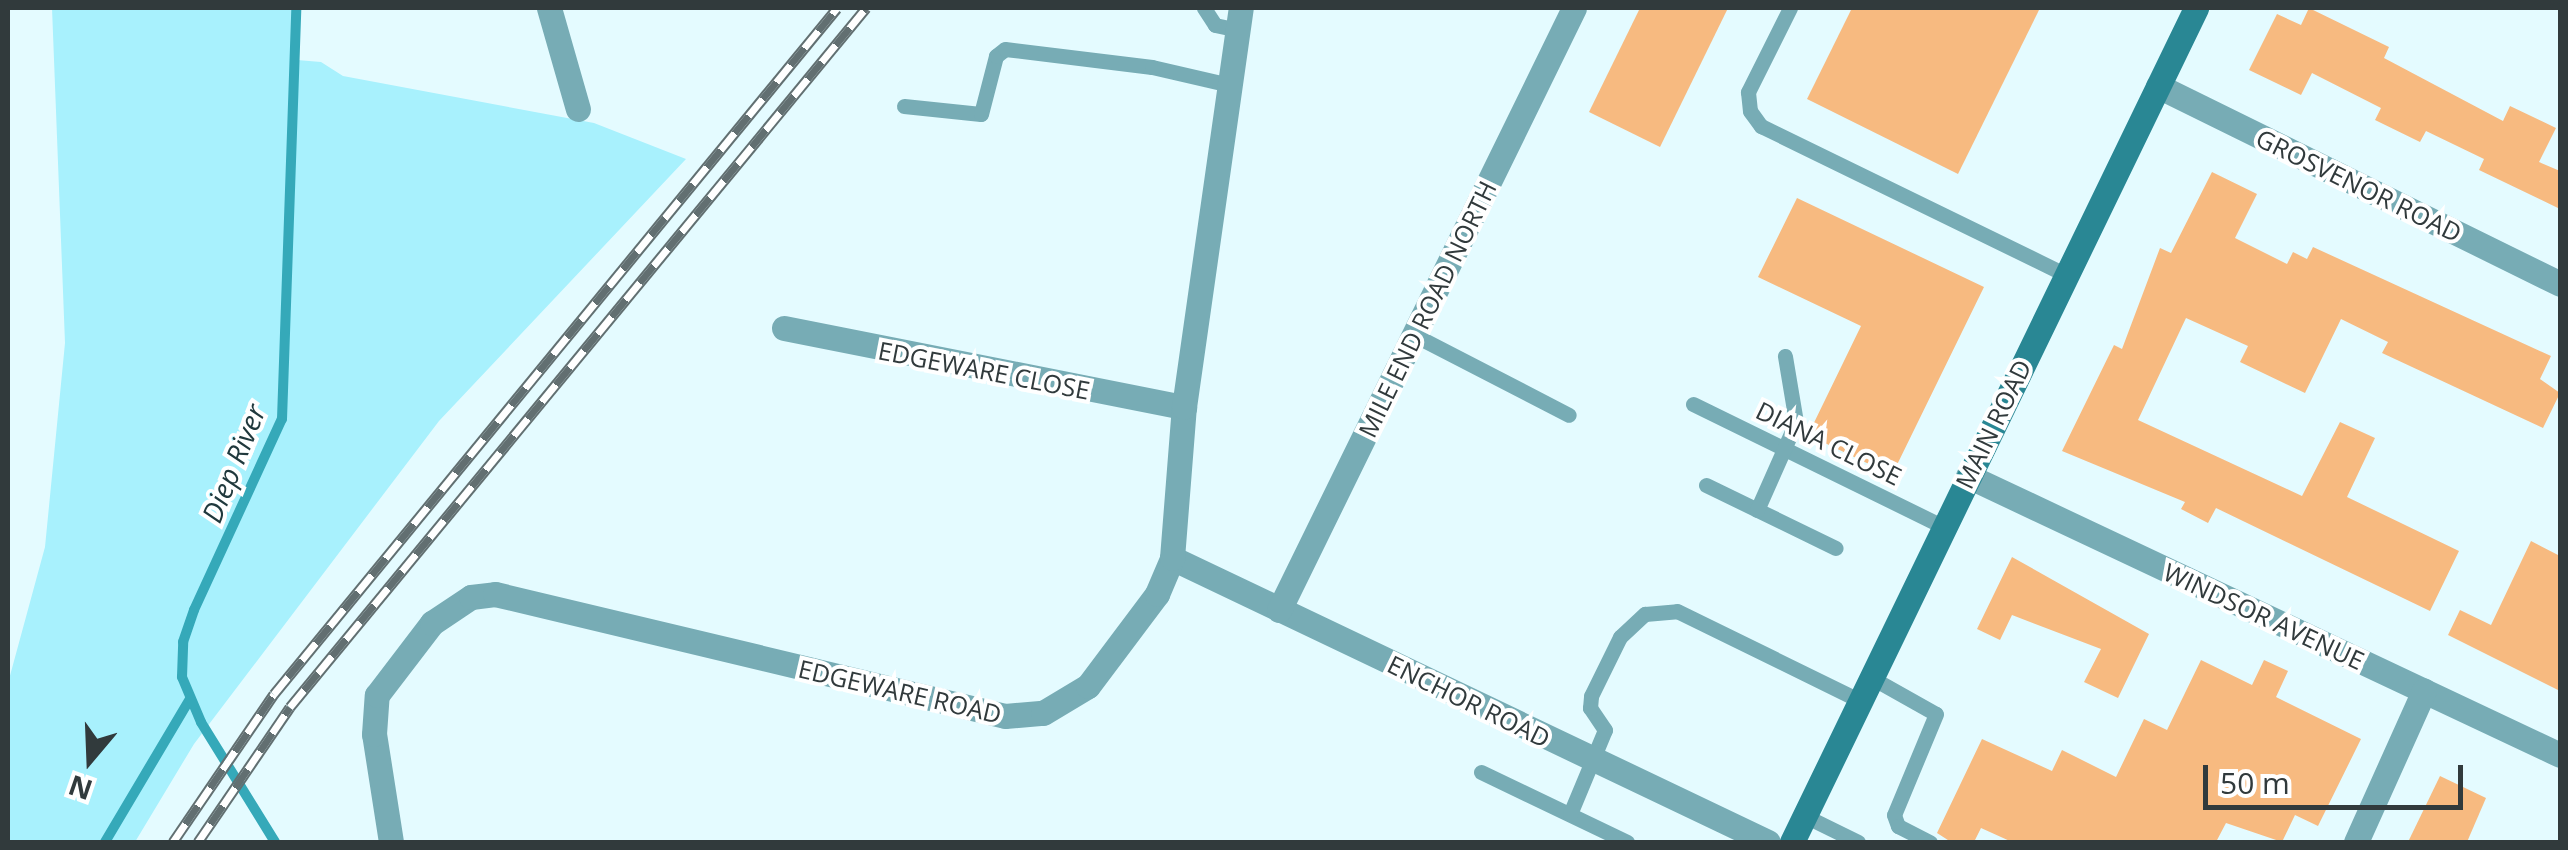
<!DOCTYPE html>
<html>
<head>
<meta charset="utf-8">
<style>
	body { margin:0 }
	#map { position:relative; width:2568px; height:850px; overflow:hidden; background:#e4fbff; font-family:"Open Sans",sans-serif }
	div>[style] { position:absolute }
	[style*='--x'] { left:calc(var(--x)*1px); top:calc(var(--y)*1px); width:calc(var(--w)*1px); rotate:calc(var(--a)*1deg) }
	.green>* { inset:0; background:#a8f1fd }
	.stream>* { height:10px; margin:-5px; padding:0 5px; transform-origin:5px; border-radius:5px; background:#35a9b9 }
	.building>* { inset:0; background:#f7ba80 }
	.service>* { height:15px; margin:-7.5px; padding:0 7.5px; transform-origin:7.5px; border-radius:7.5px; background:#77acb5 }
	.minor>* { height:25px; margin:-12.5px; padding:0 12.5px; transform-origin:12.5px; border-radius:12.5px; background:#77acb5 }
	.secondary>* { height:25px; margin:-12.5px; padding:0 12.5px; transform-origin:12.5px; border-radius:12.5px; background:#298794 }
	.rail>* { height:11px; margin-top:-5.5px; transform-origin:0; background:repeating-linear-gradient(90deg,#fff 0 22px,#626f71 0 44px); box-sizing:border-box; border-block:2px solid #626f71 }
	span { translate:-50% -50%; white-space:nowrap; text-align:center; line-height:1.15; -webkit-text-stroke:8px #fff; paint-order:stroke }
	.street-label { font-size:25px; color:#313a3c }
	.water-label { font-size:28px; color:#20393d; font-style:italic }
	.frame { position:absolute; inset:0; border:10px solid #313a3c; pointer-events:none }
	.north { position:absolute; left:40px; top:710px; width:100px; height:100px; -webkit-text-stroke:8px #fff; paint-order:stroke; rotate:199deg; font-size:28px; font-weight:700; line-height:40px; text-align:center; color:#313a3c }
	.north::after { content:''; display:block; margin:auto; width:35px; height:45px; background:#313a3c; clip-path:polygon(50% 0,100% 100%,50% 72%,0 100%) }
	.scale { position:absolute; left:2203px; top:765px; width:260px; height:45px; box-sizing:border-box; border:5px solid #313a3c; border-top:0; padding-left:12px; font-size:30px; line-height:35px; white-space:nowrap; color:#313a3c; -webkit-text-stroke:8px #fff; paint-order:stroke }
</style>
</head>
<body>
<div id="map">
	<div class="green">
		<div style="clip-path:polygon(52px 8px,296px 8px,297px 60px,321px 62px,343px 76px,594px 123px,686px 159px,439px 421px,194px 744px,135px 842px,8px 842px,8px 683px,45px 547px,65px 343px)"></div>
	</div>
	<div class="stream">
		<div style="--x:105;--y:842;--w:166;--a:-59.3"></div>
		<div style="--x:275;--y:842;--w:141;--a:-121.7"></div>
		<div style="--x:201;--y:722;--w:49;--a:-112.9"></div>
		<div style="--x:182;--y:677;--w:35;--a:-88"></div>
		<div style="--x:183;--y:642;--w:34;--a:-71"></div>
		<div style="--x:194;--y:610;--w:210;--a:-65.3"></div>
		<div style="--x:282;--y:419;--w:411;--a:-88"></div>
	</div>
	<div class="building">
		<div style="clip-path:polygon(1640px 8px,1728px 8px,1660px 147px,1589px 112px)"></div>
		<div style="clip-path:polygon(1852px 8px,2040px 8px,1958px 174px,1807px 99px)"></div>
		<div style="clip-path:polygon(2309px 8px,2389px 47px,2384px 58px,2503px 121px,2510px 106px,2556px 128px,2539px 162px,2560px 171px,2560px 209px,2479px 170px,2484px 159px,2426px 131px,2420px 142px,2375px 120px,2381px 108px,2312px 73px,2301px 95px,2249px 70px,2277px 14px,2301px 25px)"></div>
		<div style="clip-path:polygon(2212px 172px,2257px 194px,2235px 238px,2287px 264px,2293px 252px,2307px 259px,2313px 247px,2551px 356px,2540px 379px,2560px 393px,2543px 428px,2382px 353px,2388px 342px,2341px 319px,2305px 393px,2240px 362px,2248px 346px,2186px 318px,2138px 420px,2302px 496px,2340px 422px,2375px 438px,2347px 497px,2459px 551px,2430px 611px,2216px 508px,2208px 523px,2181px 509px,2185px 502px,2062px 451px,2114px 345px,2122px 349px,2160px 248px,2171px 253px)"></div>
		<div style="clip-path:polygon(1797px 198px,1984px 287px,1892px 475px,1808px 435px,1861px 326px,1758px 277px)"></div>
		<div style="clip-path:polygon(2531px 541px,2560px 556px,2560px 691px,2448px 635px,2460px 610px,2491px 625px)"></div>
		<div style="clip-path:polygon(2012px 557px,2149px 634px,2118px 698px,2084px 682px,2101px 649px,2012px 615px,2000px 640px,1977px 629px)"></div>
		<div style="clip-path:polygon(2201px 660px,2252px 685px,2264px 660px,2288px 671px,2276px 697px,2361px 739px,2318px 826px,2295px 815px,2282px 842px,2226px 823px,2216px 842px,2012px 842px,1981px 828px,1974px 842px,1951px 842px,1937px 833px,1982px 739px,2052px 771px,2062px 750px,2116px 777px,2144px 719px,2167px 730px)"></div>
		<div style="clip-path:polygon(2440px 776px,2486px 798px,2467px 842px,2408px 842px)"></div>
	</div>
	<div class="service">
		<div style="--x:1204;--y:8;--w:20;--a:57"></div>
		<div style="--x:1215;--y:25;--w:24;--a:12"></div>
		<div style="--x:1790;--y:8;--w:94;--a:116.6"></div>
		<div style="--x:1748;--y:92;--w:19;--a:84"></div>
		<div style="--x:1750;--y:111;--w:19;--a:54"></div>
		<div style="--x:1761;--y:126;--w:338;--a:26"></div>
		<div style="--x:904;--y:106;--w:77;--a:5.9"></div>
		<div style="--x:981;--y:114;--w:60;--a:-75.5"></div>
		<div style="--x:996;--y:56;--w:11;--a:-38"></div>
		<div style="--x:1005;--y:49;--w:148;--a:7"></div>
		<div style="--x:1152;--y:67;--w:80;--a:13"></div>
		<div style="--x:1414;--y:335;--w:174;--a:27.3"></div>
		<div style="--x:1693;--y:404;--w:280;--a:26.1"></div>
		<div style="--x:1706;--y:485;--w:144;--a:25.9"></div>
		<div style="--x:1757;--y:510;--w:96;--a:-66.1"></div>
		<div style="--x:1796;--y:422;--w:67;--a:-99.5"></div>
		<div style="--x:1872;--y:678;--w:73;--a:29.4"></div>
		<div style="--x:1936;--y:714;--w:109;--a:112.6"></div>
		<div style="--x:1894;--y:815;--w:12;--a:70"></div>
		<div style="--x:1898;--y:826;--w:36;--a:27"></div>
		<div style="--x:1481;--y:772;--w:162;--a:25.6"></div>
		<div style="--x:1570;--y:814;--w:91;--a:-67.4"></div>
		<div style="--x:1605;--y:730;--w:27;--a:-124"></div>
		<div style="--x:1590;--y:708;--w:12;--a:-85"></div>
		<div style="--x:1591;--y:696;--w:66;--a:-63.8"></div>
		<div style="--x:1620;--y:637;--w:34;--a:-43"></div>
		<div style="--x:1645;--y:614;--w:32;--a:-5"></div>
		<div style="--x:1677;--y:611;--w:205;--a:26.1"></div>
		<div style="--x:1805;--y:816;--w:59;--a:26.1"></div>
	</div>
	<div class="minor">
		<div style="--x:549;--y:8;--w:105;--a:74"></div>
		<div style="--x:2158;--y:86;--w:448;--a:26.2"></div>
		<div style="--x:784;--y:328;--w:408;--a:11.2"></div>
		<div style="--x:1968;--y:476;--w:654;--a:25.23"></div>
		<div style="--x:1172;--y:558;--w:660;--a:25.48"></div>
		<div style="--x:1279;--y:610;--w:670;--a:-63.89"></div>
		<div style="--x:391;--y:842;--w:109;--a:-98.9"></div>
		<div style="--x:374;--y:734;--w:39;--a:-86"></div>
		<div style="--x:377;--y:695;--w:91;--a:-52.6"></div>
		<div style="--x:432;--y:623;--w:47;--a:-33.7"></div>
		<div style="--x:471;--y:597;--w:24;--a:-7"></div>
		<div style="--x:495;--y:594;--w:524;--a:13.45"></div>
		<div style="--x:1005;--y:716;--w:38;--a:-5"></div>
		<div style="--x:1043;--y:713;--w:52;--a:-31"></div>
		<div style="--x:1088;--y:686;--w:115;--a:-53.1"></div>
		<div style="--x:1157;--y:594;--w:39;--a:-67"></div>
		<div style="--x:1172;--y:558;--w:151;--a:-85.5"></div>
		<div style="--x:1184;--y:407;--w:403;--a:-81.9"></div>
		<div style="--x:2356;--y:842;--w:166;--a:-65.8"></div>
	</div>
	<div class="secondary">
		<div style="--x:1792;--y:842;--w:927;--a:-64.15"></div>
	</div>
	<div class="rail">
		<div style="--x:173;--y:842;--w:179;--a:-55.7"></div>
		<div style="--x:274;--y:694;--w:887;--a:-50.62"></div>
		<div style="--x:198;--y:842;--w:163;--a:-55.7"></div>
		<div style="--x:290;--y:707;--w:906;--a:-50.51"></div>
	</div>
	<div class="street-label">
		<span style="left:2359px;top:185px;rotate:26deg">GROSVENOR ROAD</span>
		<span style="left:1427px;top:309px;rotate:-64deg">MILE END ROAD NORTH</span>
		<span style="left:984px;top:370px;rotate:11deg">EDGEWARE CLOSE</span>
		<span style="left:1993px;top:424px;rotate:-64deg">MAIN ROAD</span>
		<span style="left:1829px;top:443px;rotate:26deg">DIANA CLOSE</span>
		<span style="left:2264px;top:616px;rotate:25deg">WINDSOR AVENUE</span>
		<span style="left:900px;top:691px;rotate:13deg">EDGEWARE ROAD</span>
		<span style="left:1469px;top:701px;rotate:26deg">ENCHOR ROAD</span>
	</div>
	<div class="water-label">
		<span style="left:233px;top:463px;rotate:-68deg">Diep River</span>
	</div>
	<div class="frame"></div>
	<div class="north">N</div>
	<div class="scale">50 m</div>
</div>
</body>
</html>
